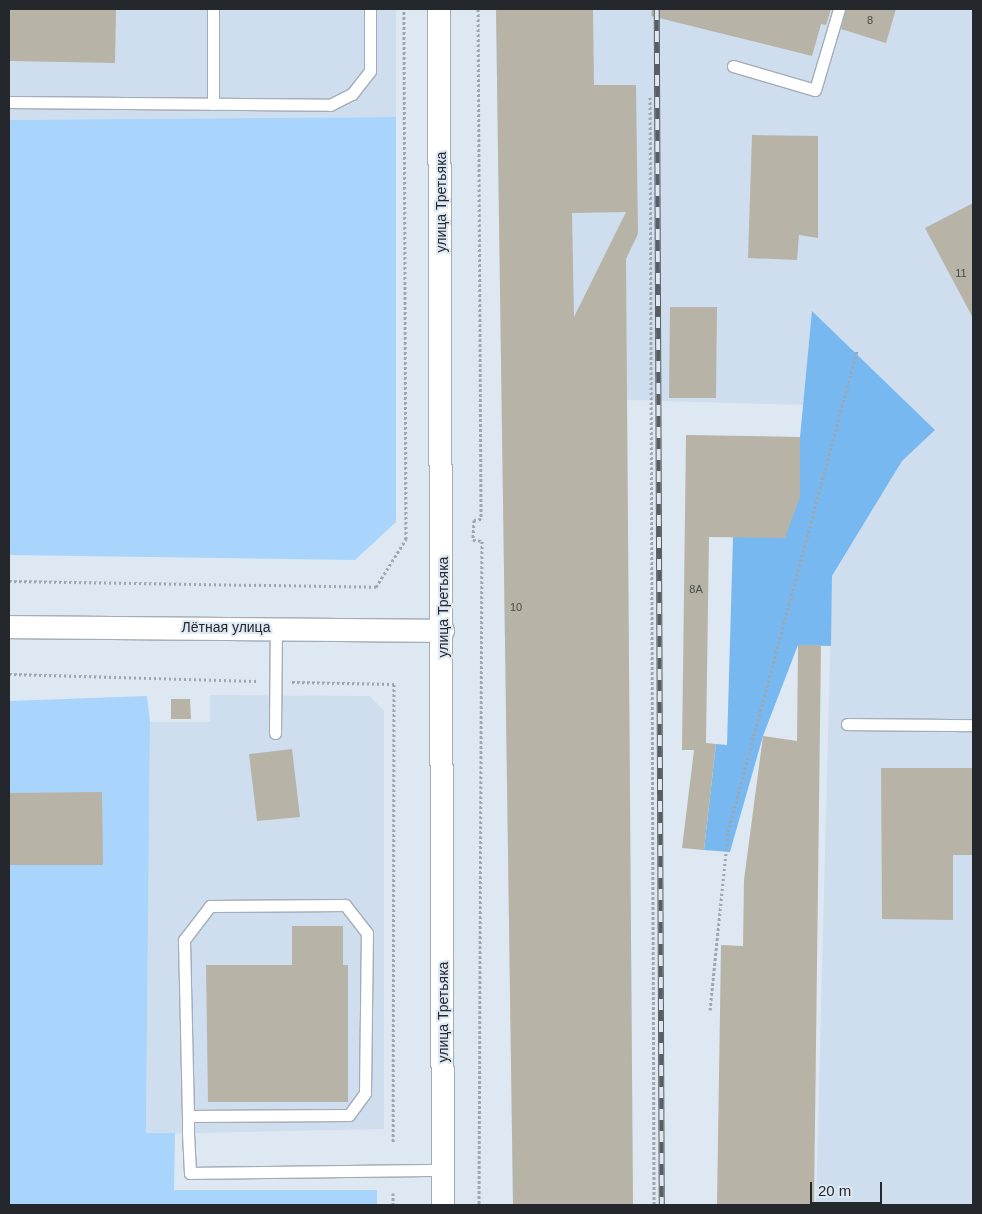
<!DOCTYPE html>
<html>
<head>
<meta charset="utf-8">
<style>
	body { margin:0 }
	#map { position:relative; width:982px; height:1214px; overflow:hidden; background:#dee8f3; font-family:Arial,sans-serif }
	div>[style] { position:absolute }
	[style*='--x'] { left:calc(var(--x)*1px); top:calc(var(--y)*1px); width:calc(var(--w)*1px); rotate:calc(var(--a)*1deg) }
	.built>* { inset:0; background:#cedeee }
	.green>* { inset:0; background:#a9d4fc }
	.forest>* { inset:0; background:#78b8f0 }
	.building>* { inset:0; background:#b7b3a7 }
	.path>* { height:3px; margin-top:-1.5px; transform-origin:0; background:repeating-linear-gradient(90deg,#9ea6ae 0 2.5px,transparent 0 5px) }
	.roads { filter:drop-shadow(1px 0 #a3adb7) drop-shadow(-1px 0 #a3adb7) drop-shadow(0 1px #a3adb7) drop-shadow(0 -1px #a3adb7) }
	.service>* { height:11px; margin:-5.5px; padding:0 5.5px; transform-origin:5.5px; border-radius:5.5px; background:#fff }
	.minor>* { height:22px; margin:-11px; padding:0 11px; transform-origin:11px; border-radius:11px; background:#fff }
	.rail>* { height:5.5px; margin-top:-2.75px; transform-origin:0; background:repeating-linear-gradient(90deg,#dee8f3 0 11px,#595e64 0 22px); box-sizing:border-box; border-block:1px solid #595e64 }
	span { translate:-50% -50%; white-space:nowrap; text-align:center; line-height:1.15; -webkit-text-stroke:4px #dee8f3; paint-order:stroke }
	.number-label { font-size:11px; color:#494b4b }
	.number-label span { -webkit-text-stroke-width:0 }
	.street-label { font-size:14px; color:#24282c }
	.frame { position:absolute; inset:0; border:10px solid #24282c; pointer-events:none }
	.scale { position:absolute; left:810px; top:1182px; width:72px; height:22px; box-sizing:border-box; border:2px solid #24282c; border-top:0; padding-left:6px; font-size:15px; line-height:18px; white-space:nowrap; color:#24282c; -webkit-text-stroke:4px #dee8f3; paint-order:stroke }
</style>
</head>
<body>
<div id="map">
	<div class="built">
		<div style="clip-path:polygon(9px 9px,396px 9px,396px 117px,9px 120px)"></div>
		<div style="clip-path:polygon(496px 9px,973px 9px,973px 1205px,816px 1205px,832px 577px,902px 461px,935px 430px,813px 312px,803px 405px,627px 400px,633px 1205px,513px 1205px)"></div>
		<div style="clip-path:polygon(210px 695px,370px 696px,384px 711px,384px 1129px,146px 1134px,150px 722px,210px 722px)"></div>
	</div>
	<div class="green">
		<div style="clip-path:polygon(396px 117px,396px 522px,355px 560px,9px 555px,9px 120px)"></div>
		<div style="clip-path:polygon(147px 696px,150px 722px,146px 1133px,175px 1133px,174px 1190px,377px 1190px,377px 1205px,9px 1205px,9px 701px)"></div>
	</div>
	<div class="forest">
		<div style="clip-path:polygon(812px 311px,935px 430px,902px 461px,832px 576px,831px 646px,798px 645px,763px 736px,730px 852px,704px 850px,716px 744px,727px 745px,733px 537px,800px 497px,800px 437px)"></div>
	</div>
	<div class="building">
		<div style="clip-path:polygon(9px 9px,116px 9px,115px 63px,9px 61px)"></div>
		<div style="clip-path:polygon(evenodd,496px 9px,593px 9px,594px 85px,636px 85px,638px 234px,626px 259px,633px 1205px,513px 1205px,496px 9px,626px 212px,574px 317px,572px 213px,626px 212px)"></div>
		<div style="clip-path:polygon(652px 9px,831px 9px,826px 25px,821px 24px,812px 56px,651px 16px)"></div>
		<div style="clip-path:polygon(846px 9px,896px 9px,886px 43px,841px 29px)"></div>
		<div style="clip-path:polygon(752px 135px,818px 136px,818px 238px,799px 235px,797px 260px,748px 258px)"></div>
		<div style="clip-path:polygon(973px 203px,973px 318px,925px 228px)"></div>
		<div style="clip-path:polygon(670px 307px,717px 307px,716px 398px,669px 398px)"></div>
		<div style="clip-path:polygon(686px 435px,800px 437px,800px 497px,785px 538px,709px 537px,706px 743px,716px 744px,704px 850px,682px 848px,694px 750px,682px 750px)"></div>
		<div style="clip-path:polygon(798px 645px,821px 645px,814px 1205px,717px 1205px,721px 945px,743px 946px,744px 880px,763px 736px,797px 741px)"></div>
		<div style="clip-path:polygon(171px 699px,190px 699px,191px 719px,171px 719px)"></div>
		<div style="clip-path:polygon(292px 749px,300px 817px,257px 821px,249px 754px)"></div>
		<div style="clip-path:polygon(881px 768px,973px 768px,973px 855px,953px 855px,953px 920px,882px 919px)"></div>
		<div style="clip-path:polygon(102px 792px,103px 865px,9px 865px,9px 793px)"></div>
		<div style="clip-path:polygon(292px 926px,343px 926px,343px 965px,348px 965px,348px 1102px,208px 1102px,206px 965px,292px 965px)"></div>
	</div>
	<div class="path">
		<div style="--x:478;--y:9;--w:510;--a:89.66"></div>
		<div style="--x:481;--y:519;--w:7;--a:172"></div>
		<div style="--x:474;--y:520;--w:20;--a:93"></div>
		<div style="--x:473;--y:540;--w:9;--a:6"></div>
		<div style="--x:482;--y:541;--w:664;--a:90.26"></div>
		<div style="--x:650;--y:97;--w:1108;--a:89.79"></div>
		<div style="--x:9;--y:581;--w:367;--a:0.9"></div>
		<div style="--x:376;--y:587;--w:57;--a:-58"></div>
		<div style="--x:406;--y:539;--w:530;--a:-90.22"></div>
		<div style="--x:9;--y:674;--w:249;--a:1.6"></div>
		<div style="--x:292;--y:682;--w:102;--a:1.1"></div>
		<div style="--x:394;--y:684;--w:458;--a:90.1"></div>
		<div style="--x:710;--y:1010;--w:179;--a:-84.2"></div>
		<div style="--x:728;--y:832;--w:498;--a:-75"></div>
		<div style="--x:393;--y:1193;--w:12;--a:90"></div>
	</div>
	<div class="roads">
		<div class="service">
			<div style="--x:733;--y:66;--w:85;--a:16.3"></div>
			<div style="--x:815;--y:90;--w:84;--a:-73.5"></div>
			<div style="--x:9;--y:102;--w:321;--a:0.5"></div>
			<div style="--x:330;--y:105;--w:25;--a:-27"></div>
			<div style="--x:352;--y:94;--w:29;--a:-52"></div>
			<div style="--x:370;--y:71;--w:62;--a:-90"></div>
			<div style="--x:213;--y:104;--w:95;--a:-90"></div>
			<div style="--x:847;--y:724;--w:126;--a:0.5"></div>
			<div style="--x:275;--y:733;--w:106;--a:-89.5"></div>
			<div style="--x:188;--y:1116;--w:161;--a:-0.4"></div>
			<div style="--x:349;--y:1115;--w:27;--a:-54"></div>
			<div style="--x:365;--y:1093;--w:160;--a:-89.3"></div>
			<div style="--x:367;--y:933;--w:36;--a:-128"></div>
			<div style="--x:345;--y:905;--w:135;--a:179.6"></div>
			<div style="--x:210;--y:906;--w:43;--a:127.4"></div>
			<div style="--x:184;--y:940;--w:176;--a:88.7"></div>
			<div style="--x:188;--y:1116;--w:17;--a:90"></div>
			<div style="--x:188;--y:1133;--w:40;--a:87.1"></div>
			<div style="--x:190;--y:1173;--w:253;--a:-0.7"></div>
		</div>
		<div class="minor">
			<div style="--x:439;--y:9;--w:1196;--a:89.81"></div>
			<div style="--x:9;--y:627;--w:434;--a:0.5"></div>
		</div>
	</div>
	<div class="rail">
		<div style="--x:657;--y:9;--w:1196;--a:89.76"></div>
	</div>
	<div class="number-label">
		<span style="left:870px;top:20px">8</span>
		<span style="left:961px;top:273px">11</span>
		<span style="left:696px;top:589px">8А</span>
		<span style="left:516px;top:607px">10</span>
	</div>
	<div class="street-label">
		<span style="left:441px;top:202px;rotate:-90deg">улица Третьяка</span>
		<span style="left:443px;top:607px;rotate:-90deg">улица Третьяка</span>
		<span style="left:226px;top:627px">Лётная улица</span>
		<span style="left:443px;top:1012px;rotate:-90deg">улица Третьяка</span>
	</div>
	<div class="frame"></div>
	<div class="scale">20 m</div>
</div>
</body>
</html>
